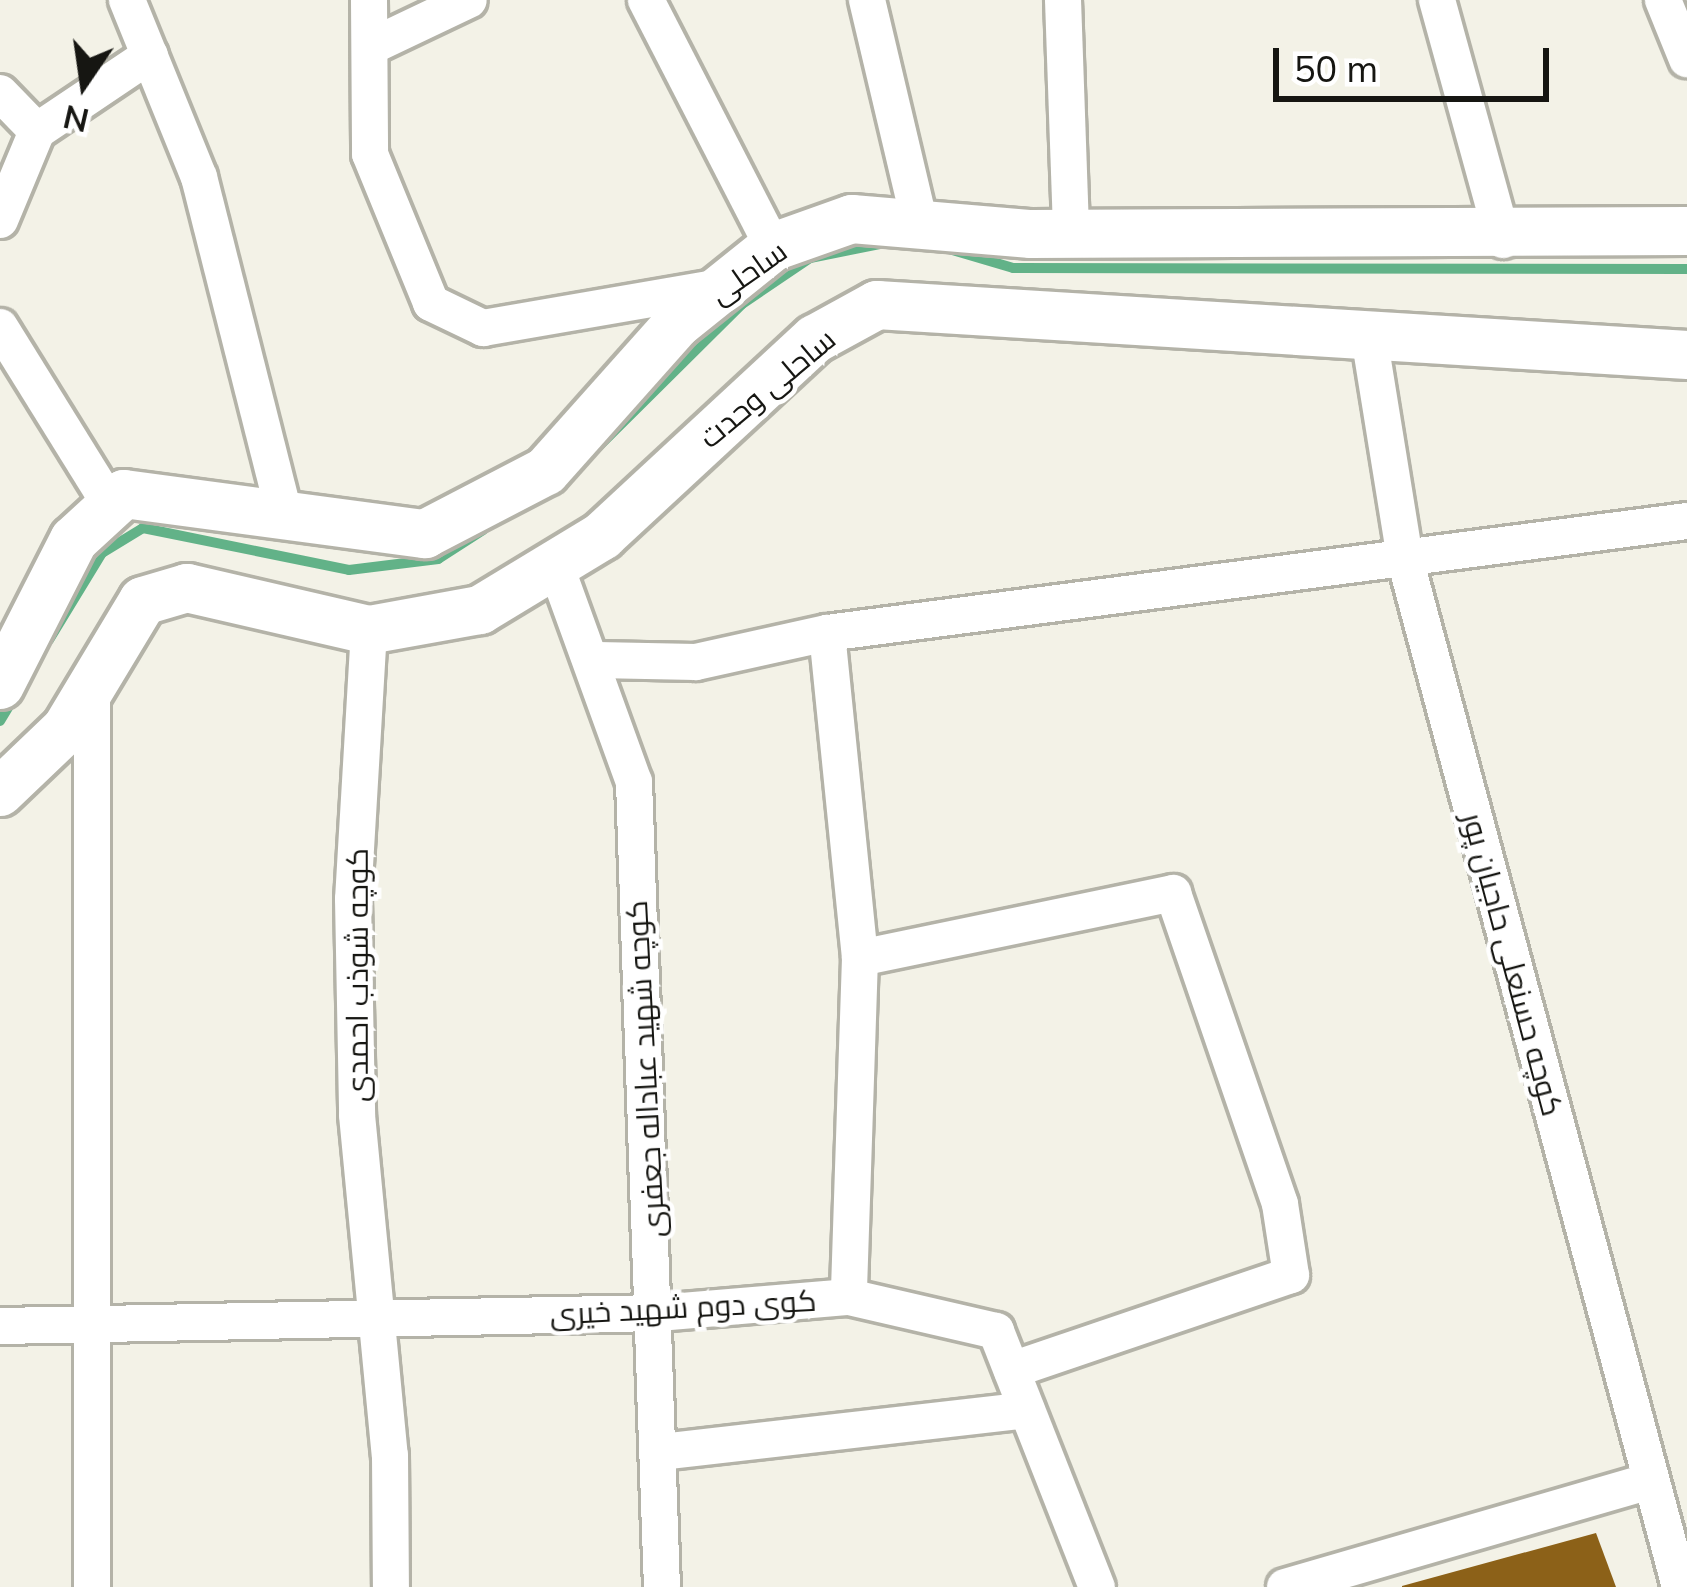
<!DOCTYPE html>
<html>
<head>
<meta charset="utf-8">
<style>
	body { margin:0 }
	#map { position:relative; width:1687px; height:1587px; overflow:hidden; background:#f3f2e7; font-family:Mulish,Cairo,sans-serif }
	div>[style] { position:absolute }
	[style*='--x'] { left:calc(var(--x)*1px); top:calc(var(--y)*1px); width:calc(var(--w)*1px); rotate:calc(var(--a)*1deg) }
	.stream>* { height:10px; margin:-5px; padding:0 5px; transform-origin:5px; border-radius:5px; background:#62b288 }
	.building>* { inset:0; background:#8c6118 }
	.roads { filter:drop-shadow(3px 0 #b4b3a8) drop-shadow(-3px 0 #b4b3a8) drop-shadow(0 3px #b4b3a8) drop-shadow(0 -3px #b4b3a8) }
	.minor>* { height:36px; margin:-18px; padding:0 18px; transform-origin:18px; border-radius:18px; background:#fff }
	.tertiary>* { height:48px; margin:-24px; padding:0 24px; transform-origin:24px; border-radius:24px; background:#fff }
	span { translate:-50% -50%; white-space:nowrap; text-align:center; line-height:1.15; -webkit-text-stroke:9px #fff; paint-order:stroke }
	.street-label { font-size:30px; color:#161612 }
	.north { position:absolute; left:24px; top:24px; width:120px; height:120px; -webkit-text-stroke:9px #fff; paint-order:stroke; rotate:193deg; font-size:33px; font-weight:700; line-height:48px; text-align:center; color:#161612 }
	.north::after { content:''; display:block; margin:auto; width:42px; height:54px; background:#161612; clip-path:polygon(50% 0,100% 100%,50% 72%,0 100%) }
	.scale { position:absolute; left:1273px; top:48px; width:276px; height:54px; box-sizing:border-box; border:6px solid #161612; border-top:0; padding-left:15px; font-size:36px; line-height:42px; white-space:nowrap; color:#161612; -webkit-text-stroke:9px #fff; paint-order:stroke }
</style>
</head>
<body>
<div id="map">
	<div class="stream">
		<div style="--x:949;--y:249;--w:67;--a:16.5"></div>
		<div style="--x:1013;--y:268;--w:674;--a:0.09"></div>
		<div style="--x:587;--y:458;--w:218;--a:-44.8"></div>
		<div style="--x:742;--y:304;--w:82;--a:-34.1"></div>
		<div style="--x:810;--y:258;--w:76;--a:-11.3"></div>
		<div style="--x:49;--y:640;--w:102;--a:-58.7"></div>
		<div style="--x:102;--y:553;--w:48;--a:-31.4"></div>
		<div style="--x:143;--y:528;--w:210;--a:11.5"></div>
		<div style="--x:349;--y:570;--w:90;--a:-7"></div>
		<div style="--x:438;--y:559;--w:54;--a:-32.8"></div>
		<div style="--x:0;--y:721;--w:27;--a:-59"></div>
	</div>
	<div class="building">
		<div style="clip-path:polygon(1596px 1533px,1616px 1587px,1402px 1587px,1402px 1586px)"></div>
	</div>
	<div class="roads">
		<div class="minor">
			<div style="--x:127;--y:0;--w:191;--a:67.9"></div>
			<div style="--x:199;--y:177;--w:347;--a:75.8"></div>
			<div style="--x:369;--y:0;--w:154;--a:89.6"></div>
			<div style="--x:370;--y:154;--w:161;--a:67.7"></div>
			<div style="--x:431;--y:303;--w:58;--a:25.7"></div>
			<div style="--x:483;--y:328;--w:235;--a:-9.8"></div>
			<div style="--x:646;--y:0;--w:278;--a:62.8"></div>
			<div style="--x:867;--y:0;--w:231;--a:76.7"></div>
			<div style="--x:1063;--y:0;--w:232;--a:88"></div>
			<div style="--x:1437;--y:0;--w:249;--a:74.6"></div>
			<div style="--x:1663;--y:0;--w:64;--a:67.9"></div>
			<div style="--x:372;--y:46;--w:107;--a:-25.4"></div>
			<div style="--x:0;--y:93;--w:53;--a:45.8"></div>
			<div style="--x:0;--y:220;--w:96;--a:-67.4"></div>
			<div style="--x:37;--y:131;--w:136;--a:-33.9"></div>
			<div style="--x:0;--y:327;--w:211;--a:58.2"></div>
			<div style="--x:1369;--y:336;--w:226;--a:80.8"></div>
			<div style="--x:1405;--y:559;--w:1064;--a:75.02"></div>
			<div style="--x:555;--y:564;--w:232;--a:70.1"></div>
			<div style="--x:634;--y:782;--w:805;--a:88.01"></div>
			<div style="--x:369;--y:630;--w:269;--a:93.4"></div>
			<div style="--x:353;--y:899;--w:216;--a:88.9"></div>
			<div style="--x:357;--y:1115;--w:342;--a:84.5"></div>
			<div style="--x:390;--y:1455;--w:132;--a:89.6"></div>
			<div style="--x:827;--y:633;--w:327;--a:84.2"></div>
			<div style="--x:860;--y:958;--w:339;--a:91.9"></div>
			<div style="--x:597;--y:660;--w:99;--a:1.2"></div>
			<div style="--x:696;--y:662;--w:134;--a:-12.5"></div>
			<div style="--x:827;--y:633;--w:867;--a:-7.42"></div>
			<div style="--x:92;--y:684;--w:903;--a:90"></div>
			<div style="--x:860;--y:958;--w:320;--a:-11.7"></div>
			<div style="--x:1173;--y:893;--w:329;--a:71"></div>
			<div style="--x:1280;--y:1204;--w:72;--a:81.2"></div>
			<div style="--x:1291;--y:1275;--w:295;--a:161.2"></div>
			<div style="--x:0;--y:1326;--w:658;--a:-1.13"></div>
			<div style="--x:658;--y:1313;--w:192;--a:-4.8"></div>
			<div style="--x:849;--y:1297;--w:151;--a:13"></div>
			<div style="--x:996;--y:1331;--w:275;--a:68.5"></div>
			<div style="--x:660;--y:1452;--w:369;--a:-6.5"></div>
			<div style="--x:1285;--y:1587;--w:381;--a:-16.2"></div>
		</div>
		<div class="tertiary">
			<div style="--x:0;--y:685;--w:163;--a:-63"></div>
			<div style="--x:74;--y:540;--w:68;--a:-42.6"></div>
			<div style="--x:124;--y:494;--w:304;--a:7.6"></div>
			<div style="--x:425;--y:534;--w:136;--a:-27.5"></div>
			<div style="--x:546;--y:471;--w:197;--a:-48.3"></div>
			<div style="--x:677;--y:324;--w:123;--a:-38.7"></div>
			<div style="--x:773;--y:247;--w:84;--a:-19.5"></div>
			<div style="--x:852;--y:219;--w:180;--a:4.8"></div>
			<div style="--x:1031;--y:234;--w:656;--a:-0.26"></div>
			<div style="--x:0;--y:792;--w:91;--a:-43.7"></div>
			<div style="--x:66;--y:729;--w:149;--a:-59"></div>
			<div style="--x:143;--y:601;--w:46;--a:-16.5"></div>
			<div style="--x:187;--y:588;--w:187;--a:13"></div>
			<div style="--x:369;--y:630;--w:113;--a:-10.2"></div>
			<div style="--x:480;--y:610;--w:143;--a:-31.2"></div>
			<div style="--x:602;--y:536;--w:290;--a:-42.8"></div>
			<div style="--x:815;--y:339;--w:71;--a:-28.7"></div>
			<div style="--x:877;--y:305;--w:812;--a:3.53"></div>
		</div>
	</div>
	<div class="street-label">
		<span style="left:748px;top:272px;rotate:-35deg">ساحلی</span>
		<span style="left:767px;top:388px;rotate:-40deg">ساحلی وحدت</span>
		<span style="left:1513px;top:964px;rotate:75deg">کوچه حسنعلی حاجیان پور</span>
		<span style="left:357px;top:975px;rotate:-90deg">کوچه شوذب احمدی</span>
		<span style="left:645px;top:1069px;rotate:-93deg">کوچه شهید عباداله جعفری</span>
		<span style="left:683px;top:1307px;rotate:-3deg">کوی دوم شهید خیری</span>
	</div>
	<div class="north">N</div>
	<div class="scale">50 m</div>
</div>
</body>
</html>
